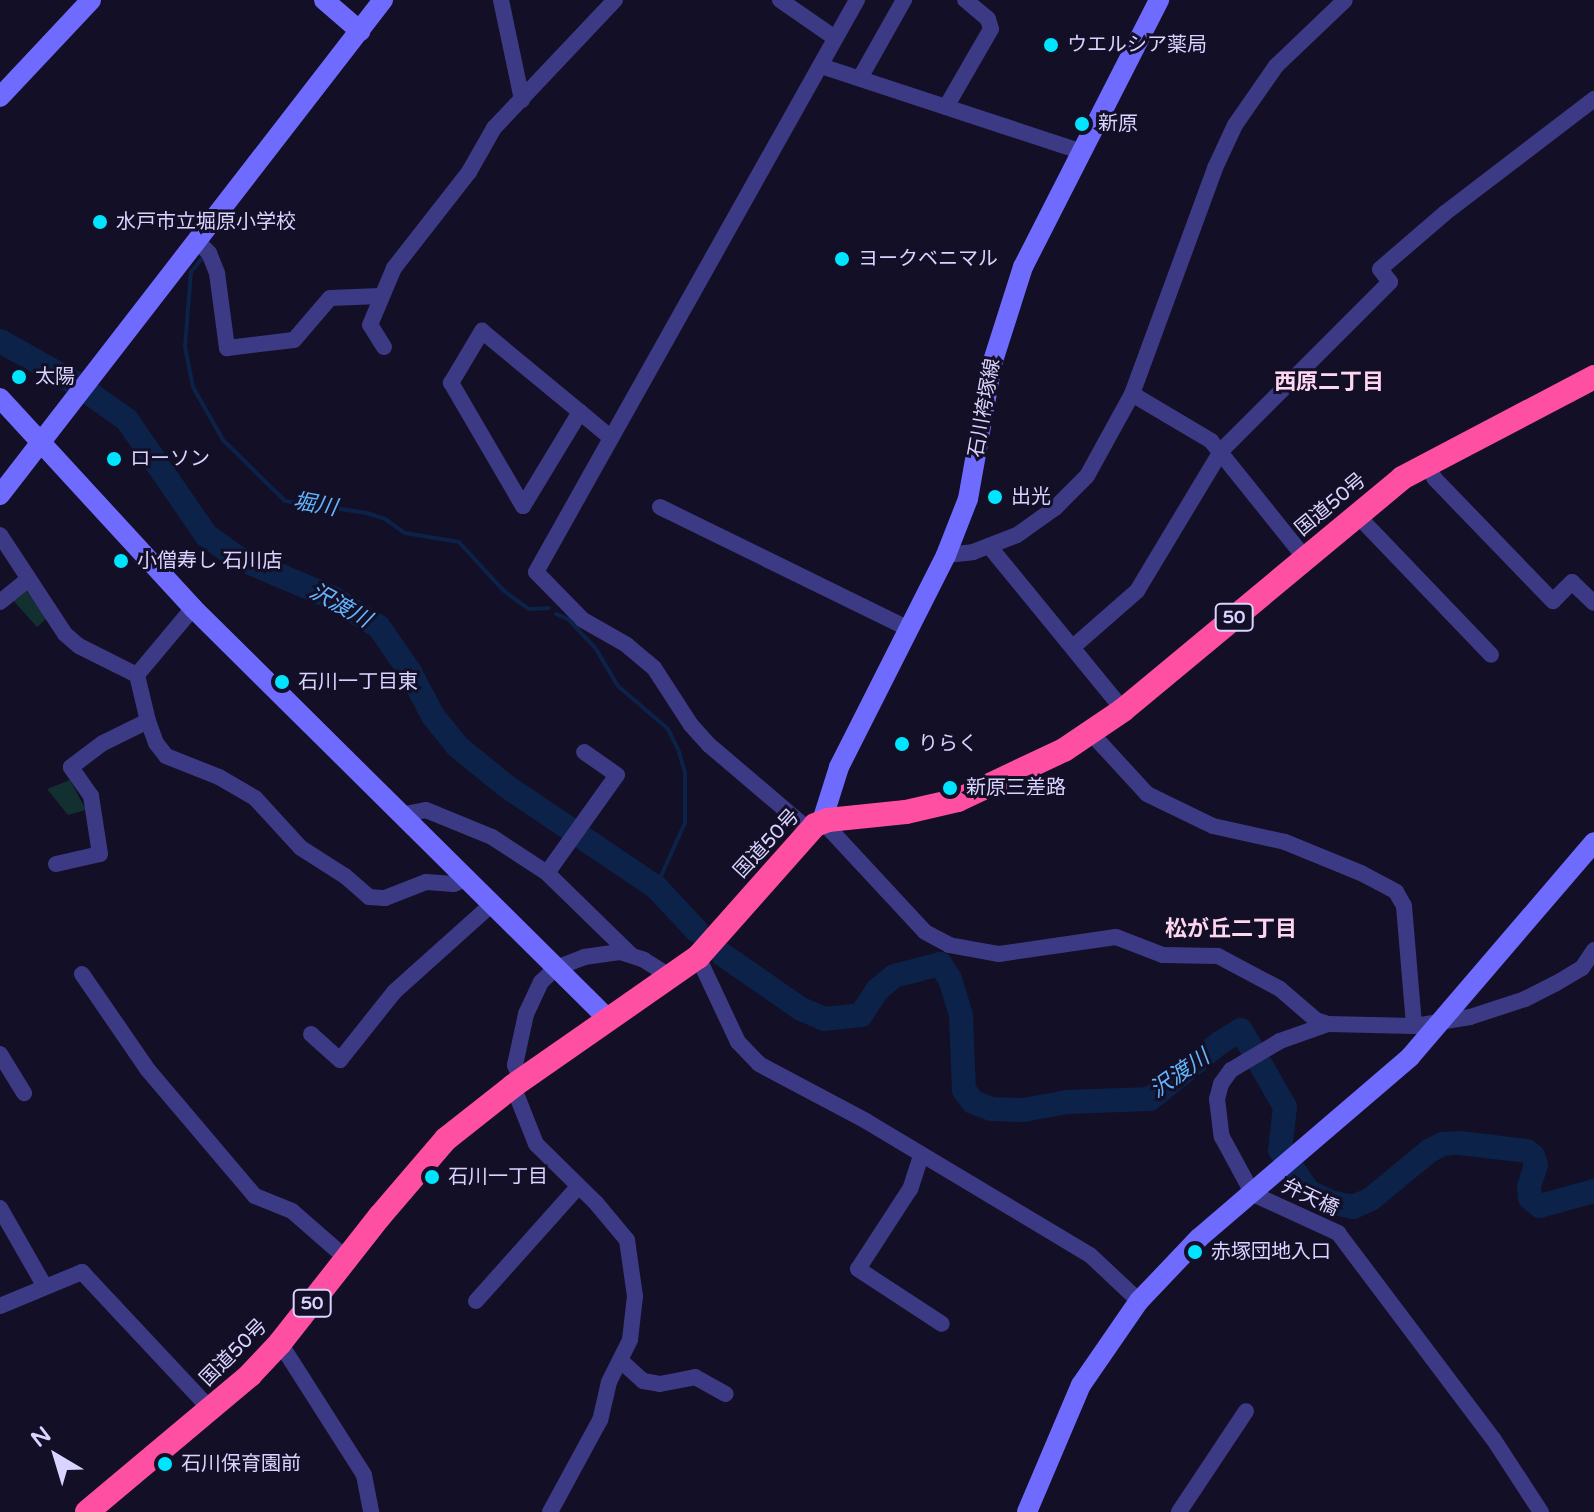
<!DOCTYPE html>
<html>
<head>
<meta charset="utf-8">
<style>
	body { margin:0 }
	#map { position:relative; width:1594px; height:1512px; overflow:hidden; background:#130f26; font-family:"Varela Round","Noto Sans JP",sans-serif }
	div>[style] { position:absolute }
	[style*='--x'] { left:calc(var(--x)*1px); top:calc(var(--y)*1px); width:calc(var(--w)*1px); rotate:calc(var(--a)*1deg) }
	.green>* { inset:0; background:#12302f }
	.stream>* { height:4px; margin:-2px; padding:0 2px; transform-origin:2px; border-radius:2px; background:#0c2248 }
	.river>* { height:24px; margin:-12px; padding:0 12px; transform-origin:12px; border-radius:12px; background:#0c2248 }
	.street>* { height:16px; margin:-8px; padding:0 8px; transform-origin:8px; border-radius:8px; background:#3d3a85 }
	.secondary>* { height:20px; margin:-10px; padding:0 10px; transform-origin:10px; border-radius:10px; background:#6f6bff }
	.highway>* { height:24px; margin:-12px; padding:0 12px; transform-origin:12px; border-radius:12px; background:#ff4fa3 }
	.dots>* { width:22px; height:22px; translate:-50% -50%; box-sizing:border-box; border:4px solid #130f26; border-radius:50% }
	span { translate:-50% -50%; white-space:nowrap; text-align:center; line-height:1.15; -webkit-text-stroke:6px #130f26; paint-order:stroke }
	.shield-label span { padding:2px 6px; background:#130f26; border:2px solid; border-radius:6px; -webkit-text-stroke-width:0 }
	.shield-label { font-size:18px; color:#d9d4ff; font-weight:700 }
	.poi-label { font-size:20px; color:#d9d4ff }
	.left { translate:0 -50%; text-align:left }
	.street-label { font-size:20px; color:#d9d4ff }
	.neighbourhood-label { font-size:22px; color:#ffd6f0; font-weight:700 }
	.water-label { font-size:22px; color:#62b6ff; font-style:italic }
	.north { position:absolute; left:16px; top:1416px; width:80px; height:80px; -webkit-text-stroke:6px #130f26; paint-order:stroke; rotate:322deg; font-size:22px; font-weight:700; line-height:32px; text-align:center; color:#d9d4ff }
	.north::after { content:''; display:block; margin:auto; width:28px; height:36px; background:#d9d4ff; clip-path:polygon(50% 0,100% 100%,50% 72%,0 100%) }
</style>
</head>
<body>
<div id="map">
	<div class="green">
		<div style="clip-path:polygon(24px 588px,47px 618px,37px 627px,11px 598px)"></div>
		<div style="clip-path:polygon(70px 780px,86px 810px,68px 815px,47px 789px)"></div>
	</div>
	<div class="stream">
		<div style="--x:204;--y:256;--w:21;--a:129"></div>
		<div style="--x:191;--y:272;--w:75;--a:94.6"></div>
		<div style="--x:185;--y:347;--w:41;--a:78.7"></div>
		<div style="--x:193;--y:387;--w:61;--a:60.5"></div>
		<div style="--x:223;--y:440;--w:87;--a:44.5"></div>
		<div style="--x:285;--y:501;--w:83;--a:8.3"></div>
		<div style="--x:367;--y:513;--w:19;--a:18"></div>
		<div style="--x:385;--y:519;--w:24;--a:35"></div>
		<div style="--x:405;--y:533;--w:55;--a:9.5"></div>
		<div style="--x:459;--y:542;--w:67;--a:47.4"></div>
		<div style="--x:504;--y:591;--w:31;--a:36"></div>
		<div style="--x:529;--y:609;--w:20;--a:-3"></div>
		<div style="--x:556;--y:614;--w:13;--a:23"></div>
		<div style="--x:568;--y:619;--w:41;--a:47"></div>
		<div style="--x:596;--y:649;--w:43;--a:59.3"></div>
		<div style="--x:618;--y:686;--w:66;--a:40.7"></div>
		<div style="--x:668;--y:729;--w:25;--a:64"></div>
		<div style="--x:679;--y:752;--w:22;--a:74"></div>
		<div style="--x:685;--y:773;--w:50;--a:90"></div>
		<div style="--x:685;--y:823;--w:70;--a:114.4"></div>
	</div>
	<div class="river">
		<div style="--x:0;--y:341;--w:86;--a:29.2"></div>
		<div style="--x:75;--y:383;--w:64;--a:35.4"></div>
		<div style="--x:127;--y:420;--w:140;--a:55.5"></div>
		<div style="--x:206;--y:535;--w:37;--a:36"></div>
		<div style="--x:236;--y:557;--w:105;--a:22.9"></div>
		<div style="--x:333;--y:598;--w:54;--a:32.2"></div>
		<div style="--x:379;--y:627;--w:55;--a:55.4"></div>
		<div style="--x:410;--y:672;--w:50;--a:62.4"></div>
		<div style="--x:433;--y:716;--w:38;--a:51"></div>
		<div style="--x:457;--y:746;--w:63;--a:39.2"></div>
		<div style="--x:506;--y:786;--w:181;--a:34"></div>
		<div style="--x:656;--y:887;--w:59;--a:47.1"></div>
		<div style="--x:723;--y:955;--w:95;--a:34.7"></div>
		<div style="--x:801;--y:1009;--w:25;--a:23"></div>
		<div style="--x:824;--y:1019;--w:37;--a:-6"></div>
		<div style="--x:861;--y:1015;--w:30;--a:-57"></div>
		<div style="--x:877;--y:990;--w:22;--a:-39"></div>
		<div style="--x:894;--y:976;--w:48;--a:-14.6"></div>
		<div style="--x:940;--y:964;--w:18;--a:56"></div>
		<div style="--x:950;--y:979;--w:39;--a:73"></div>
		<div style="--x:961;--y:1016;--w:74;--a:87.7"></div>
		<div style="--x:964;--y:1090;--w:15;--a:53"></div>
		<div style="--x:973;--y:1102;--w:19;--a:21"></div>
		<div style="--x:991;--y:1109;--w:32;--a:2"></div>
		<div style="--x:1023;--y:1110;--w:45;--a:-10.3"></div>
		<div style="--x:1067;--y:1102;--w:83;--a:-2.1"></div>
		<div style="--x:1150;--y:1099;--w:91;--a:-38.8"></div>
		<div style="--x:1221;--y:1042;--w:23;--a:-31"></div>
		<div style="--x:1241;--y:1030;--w:89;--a:60.3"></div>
		<div style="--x:1285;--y:1107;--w:43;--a:96.6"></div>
		<div style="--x:1280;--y:1150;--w:51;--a:55.4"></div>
		<div style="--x:1309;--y:1192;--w:23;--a:25"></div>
		<div style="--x:1330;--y:1202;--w:24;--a:12"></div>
		<div style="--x:1353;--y:1207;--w:20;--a:-24"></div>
		<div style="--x:1371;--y:1199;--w:75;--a:-39.6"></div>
		<div style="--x:1429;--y:1151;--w:16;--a:-27"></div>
		<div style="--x:1443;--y:1144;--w:16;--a:-4"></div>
		<div style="--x:1459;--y:1143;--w:68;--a:6.7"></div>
		<div style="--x:1527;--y:1151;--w:8;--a:40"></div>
		<div style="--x:1533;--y:1156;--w:9;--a:72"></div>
		<div style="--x:1536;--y:1165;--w:23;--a:108"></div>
		<div style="--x:1529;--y:1187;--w:11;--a:85"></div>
		<div style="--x:1530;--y:1198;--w:13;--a:39"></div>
		<div style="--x:1540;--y:1206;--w:56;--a:-15.5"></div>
	</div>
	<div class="street">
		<div style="--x:501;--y:0;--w:102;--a:78.1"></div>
		<div style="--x:780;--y:0;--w:67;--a:34.6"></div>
		<div style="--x:821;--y:66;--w:273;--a:18.2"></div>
		<div style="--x:860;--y:78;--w:90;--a:-60.6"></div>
		<div style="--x:946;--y:107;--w:90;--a:-60"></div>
		<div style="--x:991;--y:29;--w:10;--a:-107"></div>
		<div style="--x:988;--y:19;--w:30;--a:-140"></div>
		<div style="--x:197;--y:241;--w:17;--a:45"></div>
		<div style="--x:209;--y:253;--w:22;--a:68"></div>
		<div style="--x:217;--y:273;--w:76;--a:82.4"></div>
		<div style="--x:227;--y:348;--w:67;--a:-6.8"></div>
		<div style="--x:294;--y:340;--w:55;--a:-49.4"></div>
		<div style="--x:330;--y:298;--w:50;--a:-2.3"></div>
		<div style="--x:384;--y:347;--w:26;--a:-122"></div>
		<div style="--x:370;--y:325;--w:62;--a:-67.2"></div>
		<div style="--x:394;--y:268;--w:122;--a:-52"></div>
		<div style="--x:469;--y:172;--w:51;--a:-60.4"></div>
		<div style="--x:494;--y:128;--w:176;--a:-46.6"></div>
		<div style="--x:1132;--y:394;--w:92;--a:30.7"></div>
		<div style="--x:1211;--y:441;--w:150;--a:51.2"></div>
		<div style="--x:580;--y:412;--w:110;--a:121.2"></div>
		<div style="--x:523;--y:506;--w:143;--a:-120.3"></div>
		<div style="--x:451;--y:383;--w:61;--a:-59.2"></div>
		<div style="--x:482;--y:331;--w:127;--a:39.6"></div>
		<div style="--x:580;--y:412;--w:40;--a:40"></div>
		<div style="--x:1426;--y:464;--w:17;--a:59"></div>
		<div style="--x:1435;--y:479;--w:170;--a:46"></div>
		<div style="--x:1553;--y:601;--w:27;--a:-45"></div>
		<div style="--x:1572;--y:582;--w:30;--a:44"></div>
		<div style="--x:660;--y:507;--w:277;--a:26.1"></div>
		<div style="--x:1356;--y:514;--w:195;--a:46.2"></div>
		<div style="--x:0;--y:535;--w:118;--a:56.7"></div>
		<div style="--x:65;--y:634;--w:18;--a:41"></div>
		<div style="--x:79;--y:646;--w:65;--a:26.6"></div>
		<div style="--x:989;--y:546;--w:212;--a:50.7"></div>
		<div style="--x:946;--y:555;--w:27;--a:-6"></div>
		<div style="--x:973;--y:552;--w:47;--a:-21.1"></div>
		<div style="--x:1017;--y:535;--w:47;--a:-35.4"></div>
		<div style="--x:1055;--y:508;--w:45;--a:-45"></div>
		<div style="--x:1087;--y:476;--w:94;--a:-61.2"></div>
		<div style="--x:1132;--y:394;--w:241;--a:-69.8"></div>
		<div style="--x:1215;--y:168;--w:47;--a:-65.1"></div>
		<div style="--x:1235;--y:125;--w:72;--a:-55.2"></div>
		<div style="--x:1276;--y:66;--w:95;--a:-43.7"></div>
		<div style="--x:0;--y:602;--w:35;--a:-39"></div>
		<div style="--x:193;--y:608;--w:87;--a:129.9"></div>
		<div style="--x:137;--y:675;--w:47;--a:76.6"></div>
		<div style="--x:148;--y:721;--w:23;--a:70"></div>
		<div style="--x:156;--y:743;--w:16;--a:52"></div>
		<div style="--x:166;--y:756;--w:57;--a:21.6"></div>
		<div style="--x:219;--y:777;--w:42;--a:30.3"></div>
		<div style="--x:255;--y:798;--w:68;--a:47.4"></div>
		<div style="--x:301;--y:848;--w:52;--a:32.5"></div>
		<div style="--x:345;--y:876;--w:32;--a:41"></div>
		<div style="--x:369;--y:897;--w:16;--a:4"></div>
		<div style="--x:385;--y:898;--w:44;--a:-21.3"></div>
		<div style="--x:426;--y:882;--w:28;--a:4"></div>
		<div style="--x:454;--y:884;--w:13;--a:-23"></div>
		<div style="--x:1073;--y:647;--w:85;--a:-41.2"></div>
		<div style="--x:1137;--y:591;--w:163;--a:-59"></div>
		<div style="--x:1221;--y:451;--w:239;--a:-45"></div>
		<div style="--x:1390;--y:282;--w:16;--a:-128"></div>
		<div style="--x:1380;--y:269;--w:86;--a:-40.7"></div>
		<div style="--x:1445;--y:213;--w:188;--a:-37.4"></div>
		<div style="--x:1091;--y:733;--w:83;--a:47.4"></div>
		<div style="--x:1147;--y:794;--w:73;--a:25.9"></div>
		<div style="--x:1213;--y:826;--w:74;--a:12.5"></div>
		<div style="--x:1285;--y:842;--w:82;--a:22.2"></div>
		<div style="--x:1361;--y:873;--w:40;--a:28"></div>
		<div style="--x:1396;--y:892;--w:16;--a:60"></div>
		<div style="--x:1404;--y:906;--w:120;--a:85.2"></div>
		<div style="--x:400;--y:815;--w:26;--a:-11"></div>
		<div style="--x:426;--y:810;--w:71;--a:22.2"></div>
		<div style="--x:492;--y:837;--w:66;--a:33.2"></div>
		<div style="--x:547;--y:873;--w:116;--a:44.3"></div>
		<div style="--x:822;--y:821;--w:151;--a:47.1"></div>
		<div style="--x:925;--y:932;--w:27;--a:28"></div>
		<div style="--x:949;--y:945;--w:51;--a:10.2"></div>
		<div style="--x:999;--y:954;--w:118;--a:-8.3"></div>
		<div style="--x:1116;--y:937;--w:50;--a:21"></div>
		<div style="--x:1163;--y:955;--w:55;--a:1"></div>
		<div style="--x:1218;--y:956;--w:70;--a:28"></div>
		<div style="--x:1280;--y:989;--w:48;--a:40.7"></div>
		<div style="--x:1316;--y:1020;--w:13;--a:18"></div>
		<div style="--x:1328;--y:1024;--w:86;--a:1.3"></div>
		<div style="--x:1414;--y:1026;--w:57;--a:-9.1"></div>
		<div style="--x:1470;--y:1017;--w:58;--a:-18.1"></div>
		<div style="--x:1525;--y:999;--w:34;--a:-27"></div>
		<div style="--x:1555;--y:984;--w:31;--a:-31"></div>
		<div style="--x:1582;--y:968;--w:22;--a:-56"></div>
		<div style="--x:809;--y:830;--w:131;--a:-139.6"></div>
		<div style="--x:709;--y:745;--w:27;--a:-132"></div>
		<div style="--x:691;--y:725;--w:68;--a:-123"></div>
		<div style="--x:654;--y:668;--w:35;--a:-140"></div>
		<div style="--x:627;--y:645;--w:51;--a:-150.4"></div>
		<div style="--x:583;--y:620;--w:67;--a:-134.4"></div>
		<div style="--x:536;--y:572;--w:656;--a:-60.7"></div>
		<div style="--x:56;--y:864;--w:45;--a:-12.8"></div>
		<div style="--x:100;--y:854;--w:59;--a:-98.8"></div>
		<div style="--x:91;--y:796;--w:35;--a:-125"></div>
		<div style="--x:71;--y:767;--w:40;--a:-37"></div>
		<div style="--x:103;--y:743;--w:50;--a:-26.1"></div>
		<div style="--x:547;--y:873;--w:120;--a:-54.5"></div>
		<div style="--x:617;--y:775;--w:40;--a:-145.1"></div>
		<div style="--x:698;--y:957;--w:94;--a:64.8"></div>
		<div style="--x:738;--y:1042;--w:30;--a:46"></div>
		<div style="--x:759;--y:1064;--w:121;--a:28"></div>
		<div style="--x:866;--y:1121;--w:261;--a:30.9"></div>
		<div style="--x:1090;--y:1255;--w:67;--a:43.2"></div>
		<div style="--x:82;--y:974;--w:116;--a:55.5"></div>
		<div style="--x:148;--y:1070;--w:165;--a:49.7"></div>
		<div style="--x:255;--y:1196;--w:40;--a:22"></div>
		<div style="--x:292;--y:1211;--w:73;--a:41.1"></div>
		<div style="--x:1328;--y:1024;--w:51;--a:160.5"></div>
		<div style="--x:1280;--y:1041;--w:57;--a:149.4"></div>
		<div style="--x:1231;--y:1070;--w:17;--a:126"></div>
		<div style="--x:1221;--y:1084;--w:16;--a:105"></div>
		<div style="--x:1217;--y:1099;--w:38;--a:83"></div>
		<div style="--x:1222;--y:1137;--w:65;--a:61.5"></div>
		<div style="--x:1253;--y:1194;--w:94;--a:24.6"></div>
		<div style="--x:1338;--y:1233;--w:259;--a:53"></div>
		<div style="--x:1494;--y:1440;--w:86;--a:56.9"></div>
		<div style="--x:311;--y:1034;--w:39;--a:42"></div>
		<div style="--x:340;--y:1060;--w:87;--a:-51.5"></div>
		<div style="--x:394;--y:992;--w:132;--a:-41.9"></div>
		<div style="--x:0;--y:1054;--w:46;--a:58.4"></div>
		<div style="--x:521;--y:1080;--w:16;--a:-112"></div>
		<div style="--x:515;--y:1065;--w:52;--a:-77.8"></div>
		<div style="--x:526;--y:1014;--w:35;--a:-65"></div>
		<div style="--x:541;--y:982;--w:21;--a:-43"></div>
		<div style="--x:556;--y:968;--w:30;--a:-21"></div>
		<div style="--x:584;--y:957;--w:36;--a:-8"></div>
		<div style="--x:620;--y:952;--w:25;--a:18"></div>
		<div style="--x:644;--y:960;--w:32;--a:32"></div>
		<div style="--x:513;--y:1086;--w:62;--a:68.4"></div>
		<div style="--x:536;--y:1144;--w:84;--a:44.5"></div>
		<div style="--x:596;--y:1203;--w:48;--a:50"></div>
		<div style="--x:627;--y:1240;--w:57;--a:81.9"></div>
		<div style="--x:635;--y:1296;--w:44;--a:96.5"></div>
		<div style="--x:630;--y:1340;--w:47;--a:116.6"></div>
		<div style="--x:609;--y:1382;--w:39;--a:103"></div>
		<div style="--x:600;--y:1420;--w:105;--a:118.5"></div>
		<div style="--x:921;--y:1156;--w:35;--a:108"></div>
		<div style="--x:910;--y:1189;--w:95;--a:123"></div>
		<div style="--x:858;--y:1269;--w:100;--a:33.2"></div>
		<div style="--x:0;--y:1208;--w:91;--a:60.3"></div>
		<div style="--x:476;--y:1301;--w:153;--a:-48.2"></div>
		<div style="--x:0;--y:1306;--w:89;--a:-22.5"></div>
		<div style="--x:82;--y:1272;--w:189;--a:46.9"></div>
		<div style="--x:280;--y:1343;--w:156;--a:57.5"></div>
		<div style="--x:364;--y:1475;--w:38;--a:79"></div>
		<div style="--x:621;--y:1361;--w:30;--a:42"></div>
		<div style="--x:643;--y:1381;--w:17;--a:10"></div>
		<div style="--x:660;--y:1384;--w:36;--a:-11"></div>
		<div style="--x:695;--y:1377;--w:35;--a:29"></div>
		<div style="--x:1179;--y:1512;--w:121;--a:-56.4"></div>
	</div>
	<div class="secondary">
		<div style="--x:324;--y:0;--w:48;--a:40.7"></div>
		<div style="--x:0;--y:97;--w:133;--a:-46.8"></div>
		<div style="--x:0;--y:398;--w:285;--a:47.4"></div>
		<div style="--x:193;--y:608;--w:585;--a:44.72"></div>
		<div style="--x:0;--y:495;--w:626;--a:-52.27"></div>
		<div style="--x:822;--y:821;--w:57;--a:-72.5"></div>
		<div style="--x:839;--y:767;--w:237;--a:-63.2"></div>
		<div style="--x:946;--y:555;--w:60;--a:-68.6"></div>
		<div style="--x:968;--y:499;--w:137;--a:-79.9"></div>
		<div style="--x:992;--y:364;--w:102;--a:-72.3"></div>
		<div style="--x:1023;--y:267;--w:300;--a:-63"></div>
		<div style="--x:1027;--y:1512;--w:138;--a:-67"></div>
		<div style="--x:1081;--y:1385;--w:102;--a:-55.4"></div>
		<div style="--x:1139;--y:1301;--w:87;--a:-46.4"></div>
		<div style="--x:1199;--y:1238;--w:278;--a:-40.6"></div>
		<div style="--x:1410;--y:1057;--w:283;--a:-49.4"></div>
	</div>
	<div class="highway">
		<div style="--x:87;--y:1512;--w:213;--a:-40"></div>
		<div style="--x:250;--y:1375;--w:44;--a:-46.8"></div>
		<div style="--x:280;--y:1343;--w:162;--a:-51.8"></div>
		<div style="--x:380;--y:1216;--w:101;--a:-49.4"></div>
		<div style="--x:446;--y:1139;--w:85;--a:-38.3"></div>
		<div style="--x:513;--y:1086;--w:226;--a:-34.9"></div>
		<div style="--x:698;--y:957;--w:176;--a:-48.4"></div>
		<div style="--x:815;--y:825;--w:14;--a:-21"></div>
		<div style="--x:828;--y:820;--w:78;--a:-5.9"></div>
		<div style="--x:906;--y:812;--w:53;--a:-13"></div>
		<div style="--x:958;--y:800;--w:117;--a:-25.3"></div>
		<div style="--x:1064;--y:750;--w:71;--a:-34.1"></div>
		<div style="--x:1123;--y:710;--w:363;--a:-39.7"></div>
		<div style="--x:1402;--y:478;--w:217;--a:-27.7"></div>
	</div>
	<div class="dots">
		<div style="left:1051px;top:45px;background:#00e5ff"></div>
		<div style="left:1082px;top:124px;background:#00e5ff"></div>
		<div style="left:100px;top:222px;background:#00e5ff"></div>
		<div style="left:842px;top:259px;background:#00e5ff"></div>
		<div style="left:19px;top:377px;background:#00e5ff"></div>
		<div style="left:114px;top:459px;background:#00e5ff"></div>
		<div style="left:995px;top:497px;background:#00e5ff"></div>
		<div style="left:121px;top:561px;background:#00e5ff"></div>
		<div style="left:282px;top:682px;background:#00e5ff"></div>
		<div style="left:902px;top:744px;background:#00e5ff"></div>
		<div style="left:950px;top:788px;background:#00e5ff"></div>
		<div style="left:432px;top:1177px;background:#00e5ff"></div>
		<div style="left:1195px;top:1252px;background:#00e5ff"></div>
		<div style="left:165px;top:1464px;background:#00e5ff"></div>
	</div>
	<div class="shield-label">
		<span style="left:1234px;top:617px">50</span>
		<span style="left:312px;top:1303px">50</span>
	</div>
	<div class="poi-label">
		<span class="left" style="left:1067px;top:45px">ウエルシア薬局</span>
		<span class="left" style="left:1098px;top:124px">新原</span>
		<span class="left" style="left:116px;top:222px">水戸市立堀原小学校</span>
		<span class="left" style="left:858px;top:259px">ヨークベニマル</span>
		<span class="left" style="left:35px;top:377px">太陽</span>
		<span class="left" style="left:130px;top:459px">ローソン</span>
		<span class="left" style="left:1011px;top:497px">出光</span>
		<span class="left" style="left:137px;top:561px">小僧寿し 石川店</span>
		<span class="left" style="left:298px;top:682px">石川一丁目東</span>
		<span class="left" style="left:918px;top:744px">りらく</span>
		<span class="left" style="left:966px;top:788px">新原三差路</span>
		<span class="left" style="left:448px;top:1177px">石川一丁目</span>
		<span class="left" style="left:1211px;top:1252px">赤塚団地入口</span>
		<span class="left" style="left:181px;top:1464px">石川保育園前</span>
	</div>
	<div class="street-label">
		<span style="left:985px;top:408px;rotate:-80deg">石川袴塚線</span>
		<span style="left:1331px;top:505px;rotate:-40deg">国道50号</span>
		<span style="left:767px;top:844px;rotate:-47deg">国道50号</span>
		<span style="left:1310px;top:1198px;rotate:25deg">弁天橋</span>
		<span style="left:234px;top:1353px;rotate:-45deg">国道50号</span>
	</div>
	<div class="neighbourhood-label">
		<span style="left:1329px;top:383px">西原二丁目</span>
		<span style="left:1231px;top:930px">松が丘二丁目</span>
	</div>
	<div class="water-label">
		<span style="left:315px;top:505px;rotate:10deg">堀川</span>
		<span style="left:340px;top:606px;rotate:29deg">沢渡川</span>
		<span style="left:1180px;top:1074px;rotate:-35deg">沢渡川</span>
	</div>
	<div class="north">N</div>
</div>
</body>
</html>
